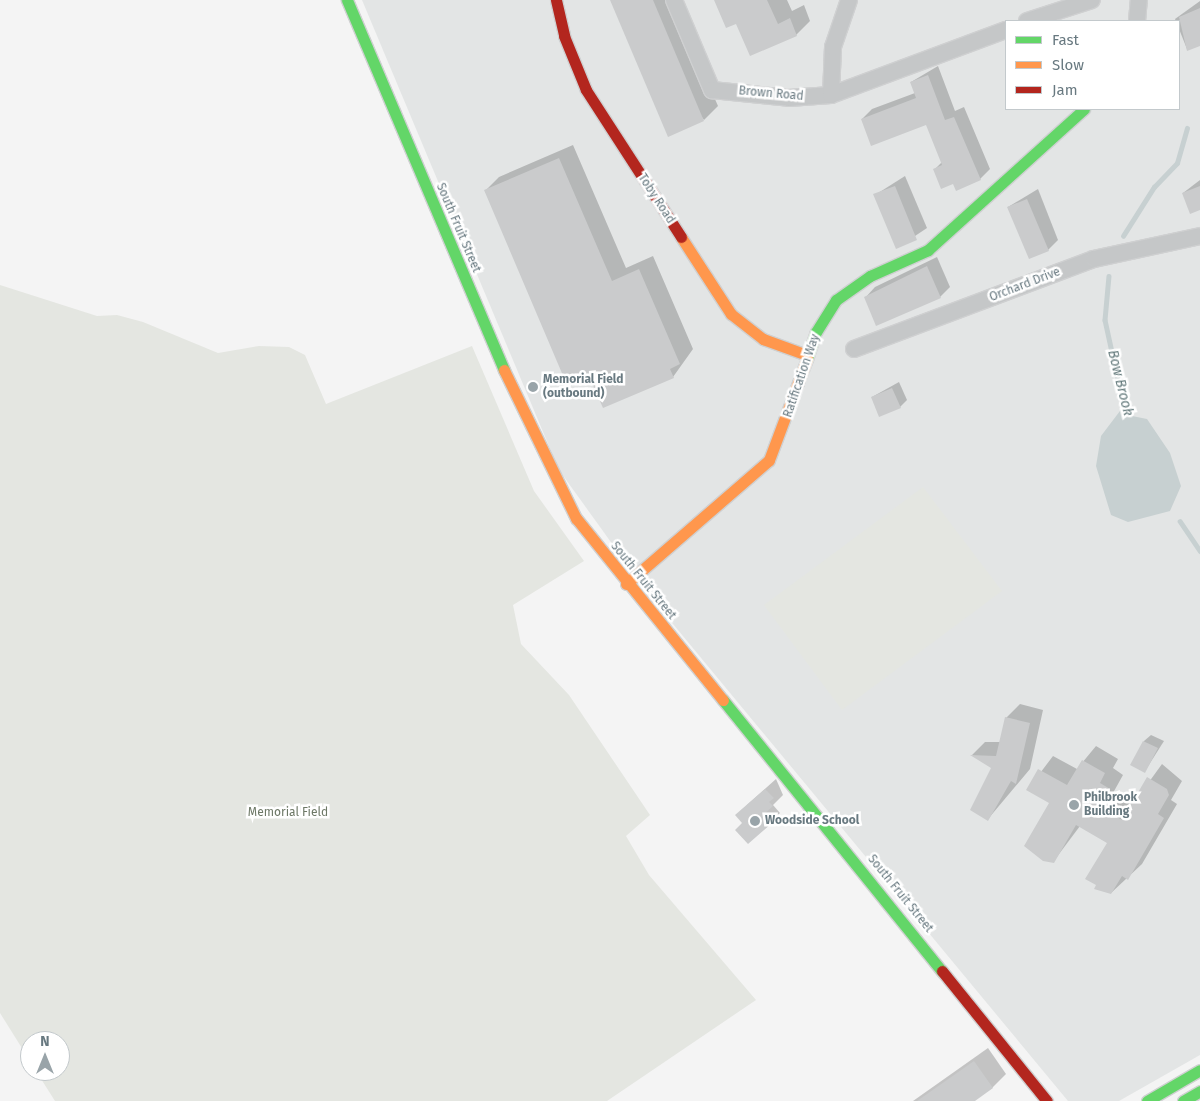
<!DOCTYPE html>
<html>
<head>
<meta charset="utf-8">
<style>
	body { margin:0 }
	#map { position:relative; width:1200px; height:1101px; overflow:hidden; background:#f4f4f4; font-family:"Fira Sans",sans-serif }
	div>[style] { position:absolute }
	[style*='--x'] { left:calc(var(--x)*1px); top:calc(var(--y)*1px); width:calc(var(--w)*1px); rotate:calc(var(--a)*1deg) }
	.built>* { inset:0; background:#e3e5e5 }
	.green>* { inset:0; background:#e4e6e1 }
	.water>* { inset:0; background:#c7d0d1 }
	.shadow>* { inset:0; background:#0003 }
	.stream>* { height:4.5px; margin:-2.25px; padding:0 2.25px; transform-origin:2.25px; border-radius:2.25px; background:#c7d0d1 }
	.building>* { inset:0; background:#cacbcc }
	.roads { filter:drop-shadow(1px 0 #cfd0d1) drop-shadow(-1px 0 #cfd0d1) drop-shadow(0 1px #cfd0d1) drop-shadow(0 -1px #cfd0d1) }
	.street>* { height:16px; margin:-8px; padding:0 8px; transform-origin:8px; border-radius:8px; background:#c5c7c8 }
	.fast>* { height:11px; margin:-5.5px; padding:0 5.5px; transform-origin:5.5px; border-radius:5.5px; background:#63d668 }
	.slow>* { height:11px; margin:-5.5px; padding:0 5.5px; transform-origin:5.5px; border-radius:5.5px; background:#ff974d }
	.jam>* { height:11px; margin:-5.5px; padding:0 5.5px; transform-origin:5.5px; border-radius:5.5px; background:#b3261e }
	.dots>* { width:14px; height:14px; translate:-50% -50%; box-sizing:border-box; border:2px solid #fff; border-radius:50% }
	span { translate:-50% -50%; white-space:nowrap; text-align:center; line-height:1.15; -webkit-text-stroke:5px #fff; paint-order:stroke }
	.street-label { font-size:12px; color:#687980 }
	.poi-label { font-size:12px; color:#687980; font-weight:700 }
	.left { translate:0 -50%; text-align:left }
	.park-label { font-size:12px; color:#6d7866 }
	.water-label { font-size:14px; color:#647a7c; font-style:italic }
	.legend { position:absolute; left:1005px; top:20px; width:175px; height:90px; box-sizing:border-box; background:#fff; border:1px solid #c3c9cc; margin:0; padding:6px 9px; list-style:none; font-size:15px; color:#687980 }
	.legend li { display:flex; align-items:center; gap:10px; height:25px }
	.legend b { width:25px; border:1px solid #c3c9cc }
	.north { position:absolute; left:20px; top:1031px; width:50px; height:50px; box-sizing:border-box; background:#fff; border:1px solid #c3c9cc; border-radius:50%; rotate:0deg; font-size:14px; font-weight:700; line-height:20px; text-align:center; color:#687980 }
	.north::after { content:''; display:block; margin:auto; width:18px; height:22px; background:#99a4a9; clip-path:polygon(50% 0,100% 100%,50% 72%,0 100%) }
</style>
</head>
<body>
<div id="map">
	<div class="built">
		<div style="clip-path:polygon(evenodd,362px 0,1200px 0,1200px 1055px,1119px 1101px,1068px 1101px,649px 595px,559px 470px,362px 0,1006px 21px,1179px 21px,1179px 109px,1006px 109px,1006px 21px)"></div>
	</div>
	<div class="green">
		<div style="clip-path:polygon(0 285px,97px 316px,117px 315px,143px 322px,218px 353px,259px 346px,289px 347px,305px 355px,326px 404px,472px 346px,534px 491px,584px 561px,513px 605px,521px 644px,569px 695px,650px 815px,626px 836px,649px 875px,756px 1000px,607px 1101px,55px 1101px,36px 1071px,60px 1071px,60px 1041px,30px 1041px,30px 1061px,0 1013px)"></div>
		<div style="clip-path:polygon(923px 487px,1002px 591px,842px 710px,764px 605px)"></div>
	</div>
	<div class="water">
		<div style="clip-path:polygon(1123px 407px,1132px 416px,1147px 419px,1170px 453px,1181px 486px,1170px 511px,1128px 522px,1111px 515px,1096px 466px,1101px 436px)"></div>
	</div>
	<div class="shadow">
		<div style="clip-path:polygon(611px 0,672px 0,718px 106px,704px 120px)"></div>
		<div style="clip-path:polygon(716px 0,787px 0,792px 11px,804px 5px,810px 21px,796px 35px,736px 22px)"></div>
		<div style="clip-path:polygon(1200px 1px,1200px 44px,1187px 49px,1175px 19px)"></div>
		<div style="clip-path:polygon(938px 66px,955px 111px,964px 107px,990px 169px,980px 179px,954px 182px,935px 169px,942px 162px,926px 123px,862px 119px,872px 109px,915px 93px,911px 82px)"></div>
		<div style="clip-path:polygon(573px 145px,626px 268px,653px 256px,693px 349px,673px 377px,589px 374px,485px 191px,499px 177px)"></div>
		<div style="clip-path:polygon(905px 176px,927px 228px,897px 248px,875px 195px)"></div>
		<div style="clip-path:polygon(1200px 180px,1200px 209px,1183px 193px)"></div>
		<div style="clip-path:polygon(1038px 189px,1058px 240px,1048px 250px,1008px 207px)"></div>
		<div style="clip-path:polygon(937px 257px,950px 287px,940px 297px,865px 298px,875px 287px)"></div>
		<div style="clip-path:polygon(899px 382px,907px 400px,900px 407px,872px 397px)"></div>
		<div style="clip-path:polygon(1020px 704px,1043px 710px,1030px 769px,988px 819px,993px 767px,972px 755px,985px 742px,1000px 742px,1006px 718px)"></div>
		<div style="clip-path:polygon(1151px 735px,1164px 741px,1145px 771px,1144px 741px)"></div>
		<div style="clip-path:polygon(1096px 746px,1118px 759px,1113px 768px,1123px 775px,1113px 793px,1133px 804px,1162px 764px,1182px 781px,1171px 800px,1177px 804px,1142px 864px,1111px 893px,1097px 885px,1108px 843px,1080px 826px,1053px 862px,1051px 802px,1028px 789px,1053px 756px,1077px 769px)"></div>
		<div style="clip-path:polygon(776px 779px,783px 795px,773px 805px,780px 813px,770px 823px,744px 823px,747px 805px)"></div>
		<div style="clip-path:polygon(988px 1048px,1006px 1074px,992px 1088px,973px 1101px,913px 1101px)"></div>
	</div>
	<div class="stream">
		<div style="--x:1123;--y:236;--w:58;--a:-57.7"></div>
		<div style="--x:1154;--y:187;--w:33;--a:-46"></div>
		<div style="--x:1177;--y:163;--w:36;--a:-74"></div>
		<div style="--x:1109;--y:276;--w:44;--a:95.2"></div>
		<div style="--x:1105;--y:320;--w:94;--a:77.7"></div>
		<div style="--x:1180;--y:521;--w:36;--a:56"></div>
	</div>
	<div class="building">
		<div style="clip-path:polygon(610px 0,653px 0,704px 121px,668px 137px)"></div>
		<div style="clip-path:polygon(714px 0,767px 0,778px 24px,790px 18px,797px 36px,750px 56px,736px 24px,726px 28px)"></div>
		<div style="clip-path:polygon(1200px 8px,1200px 46px,1187px 51px,1179px 17px)"></div>
		<div style="clip-path:polygon(928px 75px,945px 120px,954px 117px,981px 180px,956px 191px,953px 184px,941px 189px,933px 169px,942px 165px,926px 125px,871px 146px,861px 119px,916px 98px,910px 82px)"></div>
		<div style="clip-path:polygon(559px 158px,612px 281px,639px 269px,680px 364px,670px 369px,674px 378px,603px 408px,589px 376px,567px 385px,484px 190px)"></div>
		<div style="clip-path:polygon(895px 186px,917px 240px,896px 249px,873px 194px)"></div>
		<div style="clip-path:polygon(1200px 186px,1200px 210px,1190px 214px,1182px 193px)"></div>
		<div style="clip-path:polygon(1027px 199px,1049px 251px,1029px 259px,1007px 207px)"></div>
		<div style="clip-path:polygon(927px 266px,941px 298px,876px 326px,864px 297px)"></div>
		<div style="clip-path:polygon(892px 388px,901px 408px,879px 417px,871px 397px)"></div>
		<div style="clip-path:polygon(1005px 717px,1030px 723px,1016px 784px,1011px 781px,988px 821px,970px 810px,991px 768px,970px 755px,996px 756px)"></div>
		<div style="clip-path:polygon(1143px 741px,1158px 748px,1145px 773px,1130px 765px)"></div>
		<div style="clip-path:polygon(1082px 760px,1105px 773px,1100px 783px,1110px 789px,1100px 807px,1122px 820px,1147px 777px,1167px 789px,1169px 795px,1158px 814px,1164px 818px,1128px 880px,1122px 876px,1111px 894px,1094px 889px,1096px 885px,1085px 879px,1107px 843px,1076px 825px,1054px 863px,1043px 861px,1024px 846px,1049px 803px,1026px 790px,1038px 769px,1067px 785px)"></div>
		<div style="clip-path:polygon(765px 789px,774px 798px,769px 802px,773px 806px,763px 815px,771px 824px,748px 844px,735px 830px,742px 823px,735px 815px)"></div>
		<div style="clip-path:polygon(974px 1061px,993px 1088px,975px 1101px,917px 1101px)"></div>
	</div>
	<div class="roads">
		<div class="street">
			<div style="--x:674;--y:0;--w:98;--a:67.1"></div>
			<div style="--x:712;--y:90;--w:77;--a:5.9"></div>
			<div style="--x:789;--y:98;--w:42;--a:-4.1"></div>
			<div style="--x:831;--y:95;--w:187;--a:-20.4"></div>
			<div style="--x:1027;--y:21;--w:68;--a:-17.9"></div>
			<div style="--x:1137;--y:21;--w:21;--a:-85"></div>
			<div style="--x:831;--y:95;--w:48;--a:-87.6"></div>
			<div style="--x:833;--y:47;--w:50;--a:-71.2"></div>
			<div style="--x:854;--y:349;--w:256;--a:-20.6"></div>
			<div style="--x:1094;--y:259;--w:108;--a:-12.2"></div>
		</div>
		<div class="fast">
			<div style="--x:347;--y:0;--w:402;--a:67"></div>
			<div style="--x:807;--y:359;--w:28;--a:-72"></div>
			<div style="--x:816;--y:332;--w:38;--a:-58"></div>
			<div style="--x:836;--y:300;--w:42;--a:-35.2"></div>
			<div style="--x:870;--y:276;--w:64;--a:-24.1"></div>
			<div style="--x:928;--y:250;--w:210;--a:-42.1"></div>
			<div style="--x:723;--y:700;--w:348;--a:51.1"></div>
			<div style="--x:1147;--y:1101;--w:61;--a:-30.3"></div>
			<div style="--x:1183;--y:1101;--w:20;--a:-30"></div>
		</div>
		<div class="slow">
			<div style="--x:681;--y:237;--w:92;--a:57"></div>
			<div style="--x:731;--y:314;--w:41;--a:38"></div>
			<div style="--x:763;--y:339;--w:47;--a:20"></div>
			<div style="--x:504;--y:370;--w:165;--a:64.1"></div>
			<div style="--x:576;--y:518;--w:234;--a:51.1"></div>
			<div style="--x:626;--y:584;--w:189;--a:-40.9"></div>
			<div style="--x:769;--y:460;--w:108;--a:-69.4"></div>
		</div>
		<div class="jam">
			<div style="--x:556;--y:0;--w:37;--a:77"></div>
			<div style="--x:564;--y:36;--w:58;--a:67.8"></div>
			<div style="--x:586;--y:90;--w:175;--a:57.1"></div>
			<div style="--x:942;--y:971;--w:167;--a:51.1"></div>
		</div>
	</div>
	<div class="dots">
		<div style="left:533px;top:387px;background:#99a4a9"></div>
		<div style="left:1074px;top:805px;background:#99a4a9"></div>
		<div style="left:755px;top:821px;background:#99a4a9"></div>
	</div>
	<div class="street-label">
		<span style="left:771px;top:94px;rotate:5deg">Brown Road</span>
		<span style="left:656px;top:199px;rotate:57deg">Toby Road</span>
		<span style="left:458px;top:228px;rotate:67deg">South Fruit Street</span>
		<span style="left:1025px;top:285px;rotate:-21deg">Orchard Drive</span>
		<span style="left:802px;top:376px;rotate:-71deg">Ratification Way</span>
		<span style="left:643px;top:581px;rotate:51deg">South Fruit Street</span>
		<span style="left:900px;top:894px;rotate:51deg">South Fruit Street</span>
	</div>
	<div class="poi-label">
		<span class="left" style="left:543px;top:387px">Memorial Field<br>(outbound)</span>
		<span class="left" style="left:1084px;top:805px">Philbrook<br>Building</span>
		<span class="left" style="left:765px;top:821px">Woodside School</span>
	</div>
	<div class="park-label">
		<span style="left:288px;top:813px">Memorial Field</span>
	</div>
	<div class="water-label">
		<span style="left:1120px;top:383px;rotate:76deg">Bow Brook</span>
	</div>
	<ul class="legend">
	<li><b style="height:6px;background:#63d668"></b>Fast</li>
	<li><b style="height:6px;background:#ff974d"></b>Slow</li>
	<li><b style="height:6px;background:#b3261e"></b>Jam</li>
	</ul>
	<div class="north">N</div>
</div>
</body>
</html>
